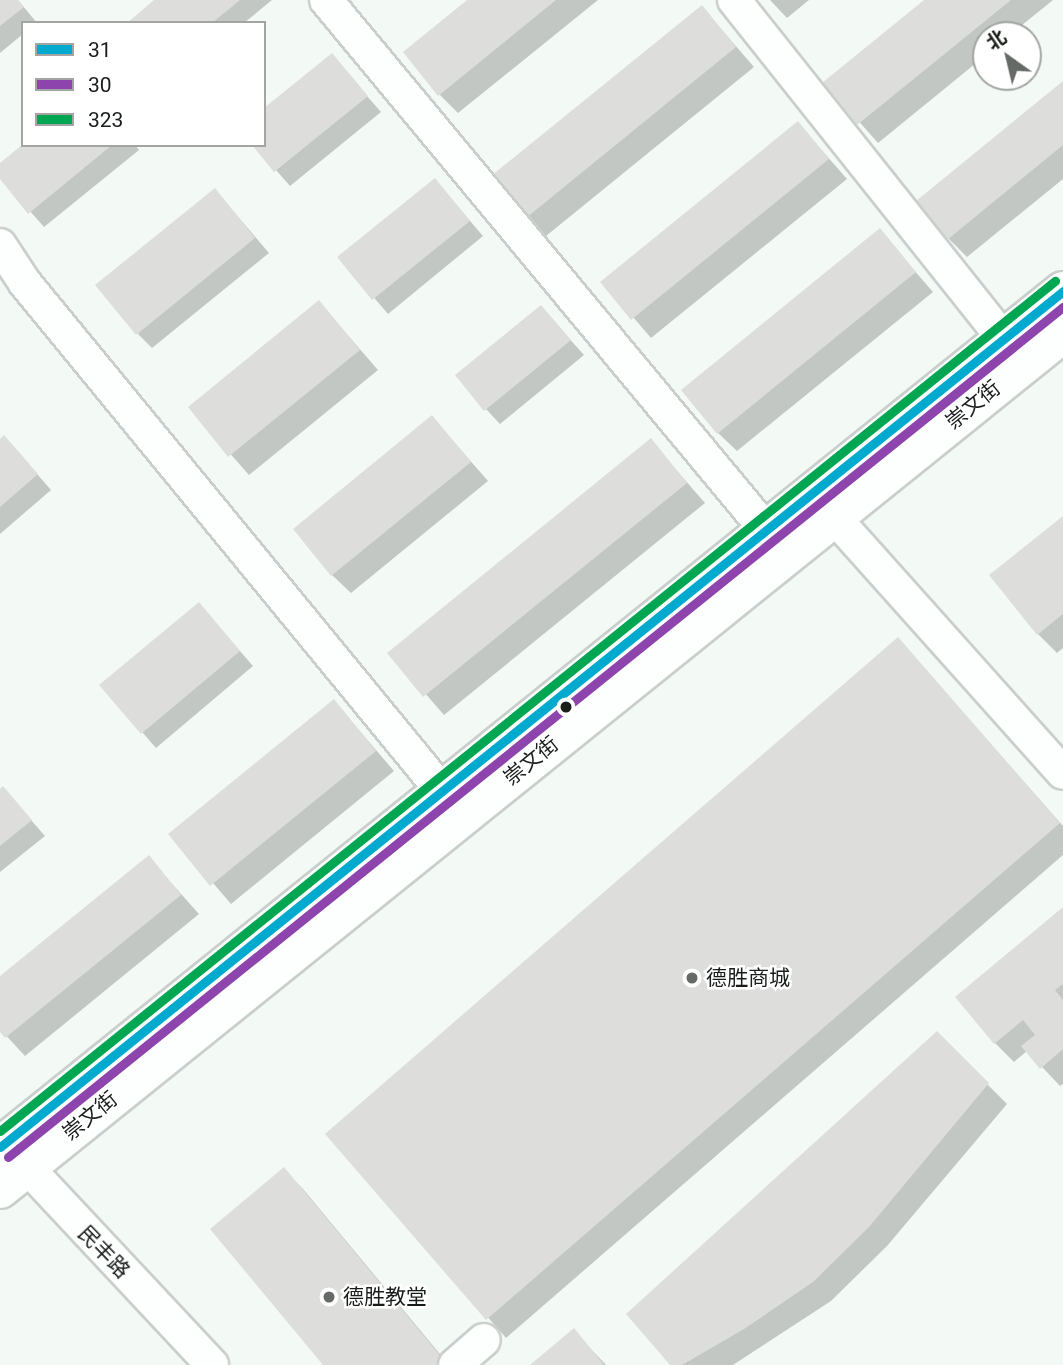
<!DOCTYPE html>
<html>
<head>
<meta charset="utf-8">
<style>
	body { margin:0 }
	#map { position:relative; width:1063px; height:1365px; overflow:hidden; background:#f3f9f5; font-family:Roboto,"Noto Sans SC",sans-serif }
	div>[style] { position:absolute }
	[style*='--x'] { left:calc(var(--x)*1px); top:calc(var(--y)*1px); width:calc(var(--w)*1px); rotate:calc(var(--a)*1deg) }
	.shadow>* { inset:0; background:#0003 }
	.building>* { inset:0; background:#dddedc }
	.roads { filter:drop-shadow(2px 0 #cacfcb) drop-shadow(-2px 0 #cacfcb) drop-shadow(0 2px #cacfcb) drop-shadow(0 -2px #cacfcb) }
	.street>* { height:32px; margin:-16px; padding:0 16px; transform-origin:16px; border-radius:16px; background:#fdfefe }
	.secondary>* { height:38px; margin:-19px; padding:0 19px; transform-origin:19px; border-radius:19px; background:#fdfefe }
	.bus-1>* { height:9px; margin:-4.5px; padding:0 4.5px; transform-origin:4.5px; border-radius:4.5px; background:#00a9ce }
	.bus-2>* { height:9px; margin:-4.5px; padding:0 4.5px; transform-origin:4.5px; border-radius:4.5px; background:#8e44ad }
	.bus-3>* { height:9px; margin:-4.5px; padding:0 4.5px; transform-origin:4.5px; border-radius:4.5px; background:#00a651 }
	.dots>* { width:19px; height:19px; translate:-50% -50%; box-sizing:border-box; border:4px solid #fff; border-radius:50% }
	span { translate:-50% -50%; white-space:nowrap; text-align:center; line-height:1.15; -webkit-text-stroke:5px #fff; paint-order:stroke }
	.street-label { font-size:21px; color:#191d1a }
	.poi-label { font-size:21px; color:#191d1a }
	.left { translate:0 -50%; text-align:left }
	.legend { position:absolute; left:21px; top:21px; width:245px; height:126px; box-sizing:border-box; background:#fff; border:2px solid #a3a5a3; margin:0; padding:9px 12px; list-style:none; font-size:21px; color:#191d1a }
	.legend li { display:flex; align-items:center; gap:14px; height:35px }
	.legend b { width:35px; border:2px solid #a3a5a3 }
	.north { position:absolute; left:972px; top:21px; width:70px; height:70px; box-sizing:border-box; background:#fff; border:2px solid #a3a5a3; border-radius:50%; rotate:326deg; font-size:19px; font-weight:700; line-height:28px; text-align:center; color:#191d1a }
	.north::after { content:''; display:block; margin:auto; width:24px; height:32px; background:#656a67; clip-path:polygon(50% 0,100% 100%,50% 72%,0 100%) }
</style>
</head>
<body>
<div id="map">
	<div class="shadow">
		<div style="clip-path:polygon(0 0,18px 0,37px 23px,23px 23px,23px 34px,0 53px)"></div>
		<div style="clip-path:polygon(157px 0,272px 0,244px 23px,129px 23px)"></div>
		<div style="clip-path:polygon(470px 0,598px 0,458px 113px,439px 94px)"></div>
		<div style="clip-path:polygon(770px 0,809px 0,787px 18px)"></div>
		<div style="clip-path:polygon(927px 0,1053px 0,1010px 35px,986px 35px,986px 55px,878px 143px,825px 83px)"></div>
		<div style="clip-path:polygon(702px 7px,754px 67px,546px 236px,494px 176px)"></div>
		<div style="clip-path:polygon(332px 56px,381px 112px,290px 186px,254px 145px,264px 145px)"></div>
		<div style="clip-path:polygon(1063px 83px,1063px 179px,967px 257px,948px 238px)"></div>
		<div style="clip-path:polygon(798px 123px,847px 179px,651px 338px,603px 282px)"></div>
		<div style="clip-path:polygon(25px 145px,135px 145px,139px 150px,44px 227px,0 177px,0 165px)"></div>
		<div style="clip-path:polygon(435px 180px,483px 236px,388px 314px,340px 258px)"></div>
		<div style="clip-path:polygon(215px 190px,269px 253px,152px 348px,138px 334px)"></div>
		<div style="clip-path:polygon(879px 230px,933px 292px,737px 451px,718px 433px)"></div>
		<div style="clip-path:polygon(319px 302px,378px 370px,249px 475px,190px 408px)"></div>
		<div style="clip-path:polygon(541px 307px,584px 355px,500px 424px,486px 409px)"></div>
		<div style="clip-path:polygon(432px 417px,488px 481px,351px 593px,332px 575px)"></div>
		<div style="clip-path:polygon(650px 440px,705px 503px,444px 715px,390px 653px)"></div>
		<div style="clip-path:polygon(0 441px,18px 452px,51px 490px,0 534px)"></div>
		<div style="clip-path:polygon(1063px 518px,1063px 648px,1057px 653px,1038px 634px)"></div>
		<div style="clip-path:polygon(199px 604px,253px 666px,156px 748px,102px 686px)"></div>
		<div style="clip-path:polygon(898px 639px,1063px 826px,1063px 855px,506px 1338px,327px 1134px)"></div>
		<div style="clip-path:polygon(334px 701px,394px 771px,231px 904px,171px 834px)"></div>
		<div style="clip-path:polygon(3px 788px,45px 836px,0 872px,0 791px)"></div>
		<div style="clip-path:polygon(148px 857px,199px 914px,25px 1056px,0 1029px,0 978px)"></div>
		<div style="clip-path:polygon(1063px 910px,1063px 1084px,1060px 1086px,1027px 1051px,1014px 1062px,995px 1043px)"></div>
		<div style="clip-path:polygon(937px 1034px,1007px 1104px,887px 1246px,831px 1301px,733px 1365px,672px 1365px)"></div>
		<div style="clip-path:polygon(284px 1170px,303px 1189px,449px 1365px,325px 1365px)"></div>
		<div style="clip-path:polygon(574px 1331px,606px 1365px,533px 1365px)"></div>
	</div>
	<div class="building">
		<div style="clip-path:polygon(0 0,18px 0,24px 7px,0 26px)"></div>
		<div style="clip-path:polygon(154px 0,240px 0,212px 23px,127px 23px)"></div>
		<div style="clip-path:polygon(467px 0,556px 0,438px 96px,403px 52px)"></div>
		<div style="clip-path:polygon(924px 0,1011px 0,857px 125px,822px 83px)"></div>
		<div style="clip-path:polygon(702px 5px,736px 47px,526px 218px,491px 176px)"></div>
		<div style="clip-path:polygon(332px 53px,368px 96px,274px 172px,252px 145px,264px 145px,264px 108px)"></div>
		<div style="clip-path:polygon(1063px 81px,1063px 145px,947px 240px,916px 201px)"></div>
		<div style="clip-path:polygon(798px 121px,829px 159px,631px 320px,600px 282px)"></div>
		<div style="clip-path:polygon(22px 145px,112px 145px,28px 214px,0 179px,0 163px)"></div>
		<div style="clip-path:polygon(435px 178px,470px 221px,372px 300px,337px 257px)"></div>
		<div style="clip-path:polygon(215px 188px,255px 238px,136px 335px,95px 285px)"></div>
		<div style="clip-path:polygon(880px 228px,916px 272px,717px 434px,681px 390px)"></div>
		<div style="clip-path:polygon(319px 300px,360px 350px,228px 457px,188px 407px)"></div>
		<div style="clip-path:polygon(541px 305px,571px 340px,484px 411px,455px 375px)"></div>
		<div style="clip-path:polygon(432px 415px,471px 462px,331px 576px,293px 529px)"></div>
		<div style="clip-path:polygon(4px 435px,38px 474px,0 507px,0 439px)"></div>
		<div style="clip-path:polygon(651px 438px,687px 483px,423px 697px,387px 653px)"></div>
		<div style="clip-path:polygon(1063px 516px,1063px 614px,1037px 635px,989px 575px)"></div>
		<div style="clip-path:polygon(199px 602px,240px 651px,141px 734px,99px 685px)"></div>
		<div style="clip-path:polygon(898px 637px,1060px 823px,486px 1320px,325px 1134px)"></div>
		<div style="clip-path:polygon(334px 699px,376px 751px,210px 886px,168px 834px)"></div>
		<div style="clip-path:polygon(3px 786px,32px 820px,0 846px,0 789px)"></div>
		<div style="clip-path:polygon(149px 855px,181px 895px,5px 1038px,0 1032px,0 976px)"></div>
		<div style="clip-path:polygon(1063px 907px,1063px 984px,1055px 990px,1063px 1000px,1063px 1049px,1040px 1069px,1021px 1046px,1035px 1035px,1023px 1020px,994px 1044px,955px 997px)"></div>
		<div style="clip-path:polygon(937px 1031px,989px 1083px,869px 1227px,813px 1282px,744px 1329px,682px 1365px,670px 1365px,626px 1314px)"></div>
		<div style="clip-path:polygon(284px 1167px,448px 1365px,323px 1365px,210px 1229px)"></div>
		<div style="clip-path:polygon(574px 1328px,604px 1365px,530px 1365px)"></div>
	</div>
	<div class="roads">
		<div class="street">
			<div style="--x:326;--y:0;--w:689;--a:50.3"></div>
			<div style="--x:734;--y:0;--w:433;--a:51.5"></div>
			<div style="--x:0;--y:245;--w:45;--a:56.7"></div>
			<div style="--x:25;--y:283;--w:657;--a:50.62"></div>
			<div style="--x:834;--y:517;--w:343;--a:48.2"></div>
			<div style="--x:12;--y:1151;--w:293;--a:46.9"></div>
			<div style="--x:455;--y:1365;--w:38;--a:-41"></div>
		</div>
		<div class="secondary">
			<div style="--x:0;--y:1147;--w:1365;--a:-38.84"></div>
			<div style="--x:0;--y:1189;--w:1365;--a:-38.84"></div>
		</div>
	</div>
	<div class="bus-1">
		<div style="--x:0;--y:1147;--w:1365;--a:-38.84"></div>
	</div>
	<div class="bus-2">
		<div style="--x:8;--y:1157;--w:1355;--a:-38.86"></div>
	</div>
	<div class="bus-3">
		<div style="--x:0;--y:1131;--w:1355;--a:-38.86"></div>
	</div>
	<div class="dots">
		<div style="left:566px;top:707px;background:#191d1a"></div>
		<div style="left:692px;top:978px;background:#656a67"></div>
		<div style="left:329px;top:1297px;background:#656a67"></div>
	</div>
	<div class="street-label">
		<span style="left:973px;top:405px;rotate:-39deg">崇文街</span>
		<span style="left:531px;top:761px;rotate:-39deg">崇文街</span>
		<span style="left:90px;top:1116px;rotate:-39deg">崇文街</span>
		<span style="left:104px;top:1252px;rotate:46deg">民丰路</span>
	</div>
	<div class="poi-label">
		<span class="left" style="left:706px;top:978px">德胜商城</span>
		<span class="left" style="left:343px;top:1297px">德胜教堂</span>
	</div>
	<ul class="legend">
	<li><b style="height:9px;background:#00a9ce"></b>31</li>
	<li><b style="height:9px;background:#8e44ad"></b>30</li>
	<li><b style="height:9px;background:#00a651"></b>323</li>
	</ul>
	<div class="north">北</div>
</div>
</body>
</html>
